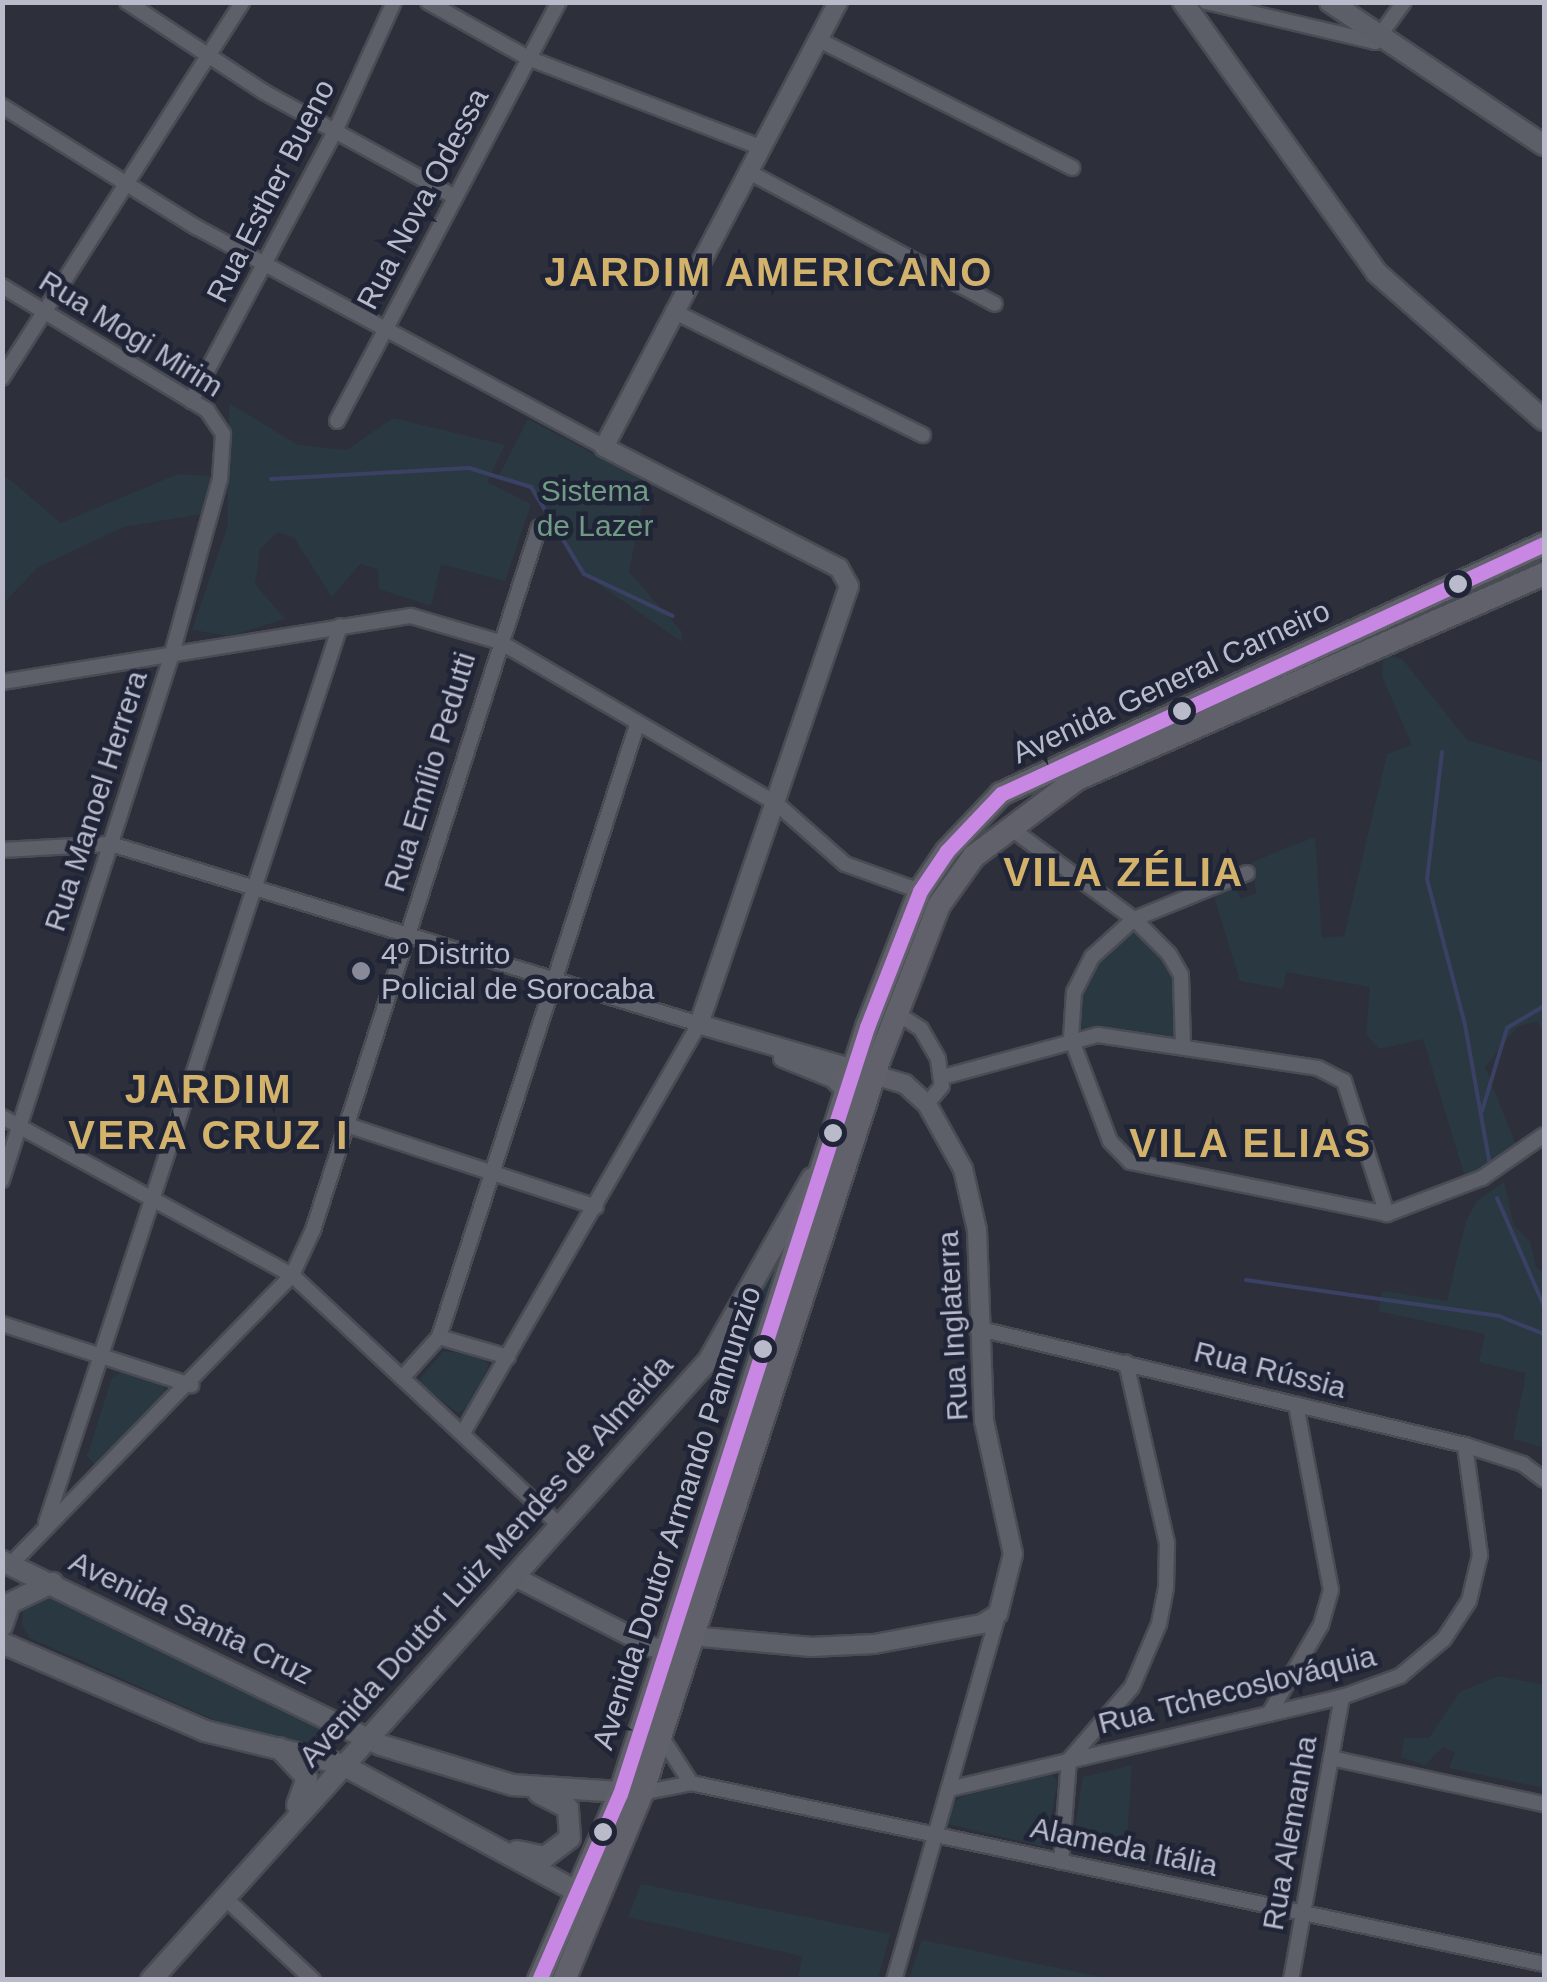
<!DOCTYPE html>
<html>
<head>
<meta charset="utf-8">
<style>
	body { margin:0 }
	#map { position:relative; width:1547px; height:1982px; overflow:hidden; background:#2d303b; font-family:Arial,sans-serif }
	div>[style] { position:absolute }
	[style*='--x'] { left:calc(var(--x)*1px); top:calc(var(--y)*1px); width:calc(var(--w)*1px); rotate:calc(var(--a)*1deg) }
	.green>* { inset:0; background:#2a3841 }
	.stream>* { height:4px; margin:-2px; padding:0 2px; transform-origin:2px; border-radius:2px; background:#3b4164 }
	.roads { filter:drop-shadow(2px 0 #4a4c54) drop-shadow(-2px 0 #4a4c54) drop-shadow(0 2px #4a4c54) drop-shadow(0 -2px #4a4c54) }
	.minor>* { height:14px; margin:-7px; padding:0 7px; transform-origin:7px; border-radius:7px; background:#5e6069 }
	.tertiary>* { height:18px; margin:-9px; padding:0 9px; transform-origin:9px; border-radius:9px; background:#5e6069 }
	.secondary>* { height:20px; margin:-10px; padding:0 10px; transform-origin:10px; border-radius:10px; background:#5c5e68 }
	.primary>* { height:22px; margin:-11px; padding:0 11px; transform-origin:11px; border-radius:11px; background:#60616b }
	.bus-1>* { height:15px; margin:-7.5px; padding:0 7.5px; transform-origin:7.5px; border-radius:7.5px; background:#c787e3 }
	.dots>* { width:28px; height:28px; translate:-50% -50%; box-sizing:border-box; border:5px solid #202437; border-radius:50% }
	span { translate:-50% -50%; white-space:nowrap; text-align:center; line-height:1.15; -webkit-text-stroke:9px #202437; paint-order:stroke }
	.street-label { font-size:30px; color:#b9bbcb }
	.park-label { font-size:30px; color:#719b85 }
	.poi-label { font-size:30px; color:#b9bbcb }
	.left { translate:0 -50%; text-align:left }
	.district-label { font-size:40px; color:#d3b36c; font-weight:700; letter-spacing:2.5px }
	.frame { position:absolute; inset:0; border:5px solid #b9bbcb; pointer-events:none }
</style>
</head>
<body>
<div id="map">
	<div class="green">
		<div style="clip-path:polygon(229px 403px,298px 445px,347px 450px,393px 418px,505px 445px,487px 482px,531px 504px,505px 581px,441px 564px,431px 606px,379px 589px,378px 569px,360px 564px,332px 597px,294px 538px,278px 532px,260px 549px,255px 584px,285px 619px,230px 636px,192px 630px,227px 528px)"></div>
		<div style="clip-path:polygon(528px 419px,647px 482px,629px 572px,682px 632px,682px 642px,584px 574px,531px 487px,498px 477px)"></div>
		<div style="clip-path:polygon(3px 474px,61px 523px,178px 474px,212px 476px,201px 514px,123px 527px,37px 568px,3px 604px)"></div>
		<div style="clip-path:polygon(1390px 656px,1402px 659px,1467px 740px,1544px 763px,1544px 1034px,1537px 1021px,1517px 1027px,1485px 1067px,1516px 1145px,1466px 1180px,1423px 1039px,1379px 1049px,1366px 1034px,1370px 987px,1286px 972px,1283px 989px,1240px 981px,1214px 896px,1235px 886px,1241px 899px,1256px 893px,1252px 862px,1315px 837px,1322px 938px,1344px 936px,1387px 754px,1412px 745px,1382px 676px,1383px 660px)"></div>
		<div style="clip-path:polygon(1134px 929px,1178px 976px,1181px 1039px,1078px 1028px,1081px 996px,1096px 962px)"></div>
		<div style="clip-path:polygon(1504px 1182px,1514px 1226px,1530px 1241px,1536px 1268px,1544px 1272px,1544px 1448px,1513px 1439px,1526px 1373px,1479px 1362px,1485px 1334px,1378px 1311px,1382px 1291px,1447px 1301px,1466px 1221px,1476px 1202px)"></div>
		<div style="clip-path:polygon(792px 1227px,742px 1381px,713px 1372px)"></div>
		<div style="clip-path:polygon(443px 1351px,482px 1356px,489px 1365px,470px 1406px,458px 1413px,418px 1382px)"></div>
		<div style="clip-path:polygon(121px 1372px,142px 1374px,164px 1387px,167px 1398px,106px 1461px,94px 1464px,87px 1456px,112px 1378px)"></div>
		<div style="clip-path:polygon(49px 1591px,279px 1703px,333px 1738px,323px 1751px,221px 1723px,30px 1638px,22px 1626px,23px 1607px)"></div>
		<div style="clip-path:polygon(1498px 1676px,1544px 1685px,1544px 1788px,1449px 1768px,1455px 1752px,1443px 1747px,1425px 1765px,1401px 1757px,1404px 1738px,1429px 1738px,1460px 1692px)"></div>
		<div style="clip-path:polygon(1132px 1765px,1126px 1857px,1072px 1848px,1083px 1777px)"></div>
		<div style="clip-path:polygon(1051px 1775px,1058px 1781px,1045px 1847px,947px 1824px,951px 1805px,962px 1796px)"></div>
		<div style="clip-path:polygon(641px 1884px,890px 1934px,878px 1979px,798px 1979px,802px 1956px,628px 1917px)"></div>
		<div style="clip-path:polygon(922px 1940px,1111px 1979px,909px 1979px)"></div>
	</div>
	<div class="stream">
		<div style="--x:271;--y:479;--w:198;--a:-3.2"></div>
		<div style="--x:469;--y:468;--w:65;--a:17"></div>
		<div style="--x:531;--y:487;--w:102;--a:58.7"></div>
		<div style="--x:584;--y:574;--w:98;--a:25.3"></div>
		<div style="--x:1442;--y:752;--w:128;--a:96.7"></div>
		<div style="--x:1427;--y:879;--w:151;--a:75.4"></div>
		<div style="--x:1465;--y:1025;--w:143;--a:79.9"></div>
		<div style="--x:1482;--y:1111;--w:87;--a:-73.2"></div>
		<div style="--x:1507;--y:1028;--w:43;--a:-30.7"></div>
		<div style="--x:1497;--y:1198;--w:118;--a:66.5"></div>
		<div style="--x:1246;--y:1280;--w:256;--a:8.1"></div>
		<div style="--x:1499;--y:1316;--w:48;--a:21.8"></div>
	</div>
	<div class="roads">
		<div class="minor">
			<div style="--x:127;--y:2;--w:164;--a:33.3"></div>
			<div style="--x:264;--y:92;--w:218;--a:28.8"></div>
			<div style="--x:428;--y:2;--w:115;--a:29.2"></div>
			<div style="--x:528;--y:58;--w:248;--a:21"></div>
			<div style="--x:1206;--y:2;--w:174;--a:13.3"></div>
			<div style="--x:1375;--y:42;--w:49;--a:-54.1"></div>
			<div style="--x:817;--y:39;--w:286;--a:26.8"></div>
			<div style="--x:2;--y:106;--w:229;--a:32"></div>
			<div style="--x:196;--y:227;--w:464;--a:28.3"></div>
			<div style="--x:747;--y:171;--w:281;--a:28.2"></div>
			<div style="--x:2;--y:286;--w:240;--a:31.2"></div>
			<div style="--x:207;--y:410;--w:29;--a:56"></div>
			<div style="--x:223;--y:434;--w:45;--a:93.8"></div>
			<div style="--x:220;--y:479;--w:185;--a:105.4"></div>
			<div style="--x:171;--y:657;--w:550;--a:107.91"></div>
			<div style="--x:673;--y:311;--w:279;--a:26.4"></div>
			<div style="--x:2;--y:378;--w:446;--a:-57.4"></div>
			<div style="--x:191;--y:401;--w:310;--a:-61.9"></div>
			<div style="--x:337;--y:127;--w:137;--a:-65.5"></div>
			<div style="--x:337;--y:421;--w:474;--a:-62.1"></div>
			<div style="--x:2;--y:682;--w:414;--a:-9.2"></div>
			<div style="--x:411;--y:616;--w:93;--a:16.3"></div>
			<div style="--x:500;--y:642;--w:320;--a:30.3"></div>
			<div style="--x:776;--y:803;--w:92;--a:41.5"></div>
			<div style="--x:845;--y:864;--w:80;--a:19.8"></div>
			<div style="--x:1009;--y:827;--w:155;--a:36.4"></div>
			<div style="--x:1134;--y:919;--w:49;--a:45"></div>
			<div style="--x:1169;--y:954;--w:24;--a:60"></div>
			<div style="--x:1181;--y:975;--w:70;--a:88.4"></div>
			<div style="--x:2;--y:850;--w:109;--a:-3.2"></div>
			<div style="--x:111;--y:844;--w:615;--a:17.02"></div>
			<div style="--x:699;--y:1024;--w:471;--a:120"></div>
			<div style="--x:1247;--y:873;--w:122;--a:157.8"></div>
			<div style="--x:1134;--y:919;--w:57;--a:137.9"></div>
			<div style="--x:1092;--y:957;--w:39;--a:117"></div>
			<div style="--x:1074;--y:992;--w:46;--a:93.7"></div>
			<div style="--x:1071;--y:1038;--w:110;--a:69.3"></div>
			<div style="--x:1110;--y:1141;--w:29;--a:46"></div>
			<div style="--x:1130;--y:1162;--w:262;--a:11.4"></div>
			<div style="--x:1387;--y:1214;--w:102;--a:-20.8"></div>
			<div style="--x:1482;--y:1178;--w:75;--a:-34.7"></div>
			<div style="--x:895;--y:1012;--w:31;--a:33"></div>
			<div style="--x:921;--y:1029;--w:34;--a:60"></div>
			<div style="--x:938;--y:1059;--w:27;--a:82"></div>
			<div style="--x:942;--y:1086;--w:23;--a:130"></div>
			<div style="--x:943;--y:1077;--w:161;--a:-15.2"></div>
			<div style="--x:1098;--y:1035;--w:222;--a:8.5"></div>
			<div style="--x:1318;--y:1068;--w:29;--a:27"></div>
			<div style="--x:1344;--y:1081;--w:140;--a:72.1"></div>
			<div style="--x:2;--y:1117;--w:330;--a:28.6"></div>
			<div style="--x:292;--y:1275;--w:367;--a:43.1"></div>
			<div style="--x:347;--y:1125;--w:262;--a:18.2"></div>
			<div style="--x:2;--y:1324;--w:199;--a:17.9"></div>
			<div style="--x:976;--y:1328;--w:503;--a:13.46"></div>
			<div style="--x:1465;--y:1445;--w:61;--a:18.1"></div>
			<div style="--x:1523;--y:1464;--w:26;--a:37"></div>
			<div style="--x:439;--y:1337;--w:72;--a:16.2"></div>
			<div style="--x:402;--y:1378;--w:55;--a:-47.9"></div>
			<div style="--x:439;--y:1337;--w:643;--a:-72.07"></div>
			<div style="--x:46;--y:1523;--w:944;--a:-71.85"></div>
			<div style="--x:11;--y:1564;--w:403;--a:-45.8"></div>
			<div style="--x:292;--y:1275;--w:50;--a:-65"></div>
			<div style="--x:313;--y:1230;--w:738;--a:-72.18"></div>
			<div style="--x:1269;--y:1714;--w:103;--a:-59.7"></div>
			<div style="--x:1321;--y:1625;--w:36;--a:-74"></div>
			<div style="--x:1331;--y:1590;--w:189;--a:-100.7"></div>
			<div style="--x:662;--y:1738;--w:54;--a:57.2"></div>
			<div style="--x:1331;--y:1758;--w:218;--a:12.2"></div>
			<div style="--x:949;--y:1789;--w:404;--a:-13.2"></div>
			<div style="--x:1342;--y:1697;--w:62;--a:-19.9"></div>
			<div style="--x:1400;--y:1676;--w:57;--a:-40.1"></div>
			<div style="--x:1444;--y:1639;--w:45;--a:-56.7"></div>
			<div style="--x:1469;--y:1601;--w:47;--a:-76.6"></div>
			<div style="--x:1480;--y:1555;--w:111;--a:-97.8"></div>
			<div style="--x:642;--y:1793;--w:50;--a:-11.5"></div>
			<div style="--x:691;--y:1783;--w:872;--a:11.98"></div>
			<div style="--x:1061;--y:1862;--w:102;--a:-85.5"></div>
			<div style="--x:1069;--y:1760;--w:96;--a:-49.2"></div>
			<div style="--x:1132;--y:1687;--w:69;--a:-66.8"></div>
			<div style="--x:1159;--y:1624;--w:38;--a:-79"></div>
			<div style="--x:1166;--y:1587;--w:44;--a:-88.7"></div>
			<div style="--x:1167;--y:1543;--w:185;--a:-102.8"></div>
			<div style="--x:225;--y:1898;--w:120;--a:43"></div>
			<div style="--x:894;--y:1980;--w:380;--a:-74.1"></div>
			<div style="--x:1291;--y:1980;--w:288;--a:-79.8"></div>
		</div>
		<div class="tertiary">
			<div style="--x:699;--y:1024;--w:463;--a:-71.1"></div>
			<div style="--x:849;--y:586;--w:21;--a:-119"></div>
			<div style="--x:839;--y:568;--w:264;--a:-152.8"></div>
			<div style="--x:604;--y:447;--w:503;--a:-62.26"></div>
			<div style="--x:783;--y:1058;--w:54;--a:21.8"></div>
			<div style="--x:833;--y:1078;--w:18;--a:45"></div>
			<div style="--x:515;--y:1577;--w:154;--a:27.1"></div>
			<div style="--x:652;--y:1647;--w:25;--a:9"></div>
			<div style="--x:691;--y:1636;--w:121;--a:5.2"></div>
			<div style="--x:811;--y:1647;--w:63;--a:-2.7"></div>
			<div style="--x:874;--y:1644;--w:110;--a:-10.5"></div>
			<div style="--x:982;--y:1624;--w:19;--a:-32"></div>
			<div style="--x:998;--y:1614;--w:62;--a:-76"></div>
			<div style="--x:1013;--y:1554;--w:136;--a:-102.3"></div>
			<div style="--x:984;--y:1421;--w:191;--a:-92.1"></div>
			<div style="--x:977;--y:1230;--w:63;--a:-102.9"></div>
			<div style="--x:963;--y:1169;--w:74;--a:-119"></div>
			<div style="--x:927;--y:1104;--w:30;--a:-138"></div>
			<div style="--x:905;--y:1084;--w:215;--a:-163.8"></div>
		</div>
		<div class="secondary">
			<div style="--x:1183;--y:2;--w:332;--a:54.4"></div>
			<div style="--x:1376;--y:272;--w:224;--a:41.4"></div>
			<div style="--x:1330;--y:2;--w:257;--a:33.8"></div>
			<div style="--x:2;--y:1561;--w:421;--a:25.9"></div>
			<div style="--x:381;--y:1745;--w:138;--a:16.9"></div>
			<div style="--x:513;--y:1785;--w:122;--a:3.8"></div>
			<div style="--x:2;--y:1626;--w:24;--a:-71"></div>
			<div style="--x:10;--y:1603;--w:47;--a:-25.5"></div>
			<div style="--x:2;--y:1643;--w:221;--a:23.4"></div>
			<div style="--x:205;--y:1731;--w:140;--a:13.6"></div>
			<div style="--x:341;--y:1764;--w:282;--a:28.4"></div>
			<div style="--x:279;--y:1748;--w:41;--a:47"></div>
			<div style="--x:307;--y:1778;--w:29;--a:110"></div>
			<div style="--x:517;--y:1851;--w:29;--a:12"></div>
			<div style="--x:545;--y:1857;--w:31;--a:-37"></div>
			<div style="--x:570;--y:1838;--w:30;--a:-94"></div>
			<div style="--x:568;--y:1808;--w:33;--a:-153"></div>
			<div style="--x:151;--y:1980;--w:834;--a:-48.01"></div>
			<div style="--x:709;--y:1360;--w:209;--a:-60.5"></div>
		</div>
		<div class="primary">
			<div style="--x:539;--y:1980;--w:203;--a:-66.5"></div>
			<div style="--x:620;--y:1794;--w:806;--a:-72.15"></div>
			<div style="--x:867;--y:1027;--w:146;--a:-68.7"></div>
			<div style="--x:920;--y:891;--w:48;--a:-56"></div>
			<div style="--x:947;--y:851;--w:79;--a:-46.5"></div>
			<div style="--x:1001;--y:794;--w:598;--a:-24.72"></div>
			<div style="--x:564;--y:1980;--w:203;--a:-67.4"></div>
			<div style="--x:642;--y:1793;--w:774;--a:-72.08"></div>
			<div style="--x:880;--y:1057;--w:163;--a:-68.8"></div>
			<div style="--x:939;--y:905;--w:60;--a:-54.5"></div>
			<div style="--x:974;--y:856;--w:129;--a:-36.8"></div>
			<div style="--x:1077;--y:779;--w:510;--a:-23.7"></div>
		</div>
	</div>
	<div class="bus-1">
		<div style="--x:539;--y:1980;--w:203;--a:-66.5"></div>
		<div style="--x:620;--y:1794;--w:806;--a:-72.15"></div>
		<div style="--x:867;--y:1027;--w:146;--a:-68.7"></div>
		<div style="--x:920;--y:891;--w:48;--a:-56"></div>
		<div style="--x:947;--y:851;--w:79;--a:-46.5"></div>
		<div style="--x:1001;--y:794;--w:598;--a:-24.72"></div>
	</div>
	<div class="dots">
		<div style="left:1458px;top:584px;background:#b9bbcb"></div>
		<div style="left:1182px;top:711px;background:#b9bbcb"></div>
		<div style="left:361px;top:971px;background:#888a99"></div>
		<div style="left:833px;top:1133px;background:#b9bbcb"></div>
		<div style="left:763px;top:1349px;background:#b9bbcb"></div>
		<div style="left:603px;top:1832px;background:#b9bbcb"></div>
	</div>
	<div class="street-label">
		<span style="left:271px;top:191px;rotate:-63deg">Rua Esther Bueno</span>
		<span style="left:423px;top:199px;rotate:-62deg">Rua Nova Odessa</span>
		<span style="left:131px;top:334px;rotate:32deg">Rua Mogi Mirim</span>
		<span style="left:1171px;top:682px;rotate:-25deg">Avenida General Carneiro</span>
		<span style="left:430px;top:772px;rotate:-73deg">Rua Emílio Pedutti</span>
		<span style="left:96px;top:801px;rotate:-72deg">Rua Manoel Herrera</span>
		<span style="left:953px;top:1326px;rotate:-93deg">Rua Inglaterra</span>
		<span style="left:1270px;top:1370px;rotate:14deg">Rua Rússia</span>
		<span style="left:677px;top:1518px;rotate:-72deg">Avenida Doutor Armando Pannunzio</span>
		<span style="left:486px;top:1561px;rotate:-48deg">Avenida Doutor Luiz Mendes de Almeida</span>
		<span style="left:191px;top:1618px;rotate:26deg">Avenida Santa Cruz</span>
		<span style="left:1237px;top:1690px;rotate:-14deg">Rua Tchecoslováquia</span>
		<span style="left:1290px;top:1833px;rotate:-80deg">Rua Alemanha</span>
		<span style="left:1124px;top:1847px;rotate:12deg">Alameda Itália</span>
	</div>
	<div class="park-label">
		<span style="left:595px;top:508px">Sistema<br>de Lazer</span>
	</div>
	<div class="poi-label">
		<span class="left" style="left:381px;top:971px">4º Distrito<br>Policial de Sorocaba</span>
	</div>
	<div class="district-label">
		<span style="left:769px;top:272px">JARDIM AMERICANO</span>
		<span style="left:1124px;top:872px">VILA ZÉLIA</span>
		<span style="left:209px;top:1112px">JARDIM<br>VERA CRUZ I</span>
		<span style="left:1251px;top:1143px">VILA ELIAS</span>
	</div>
	<div class="frame"></div>
</div>
</body>
</html>
